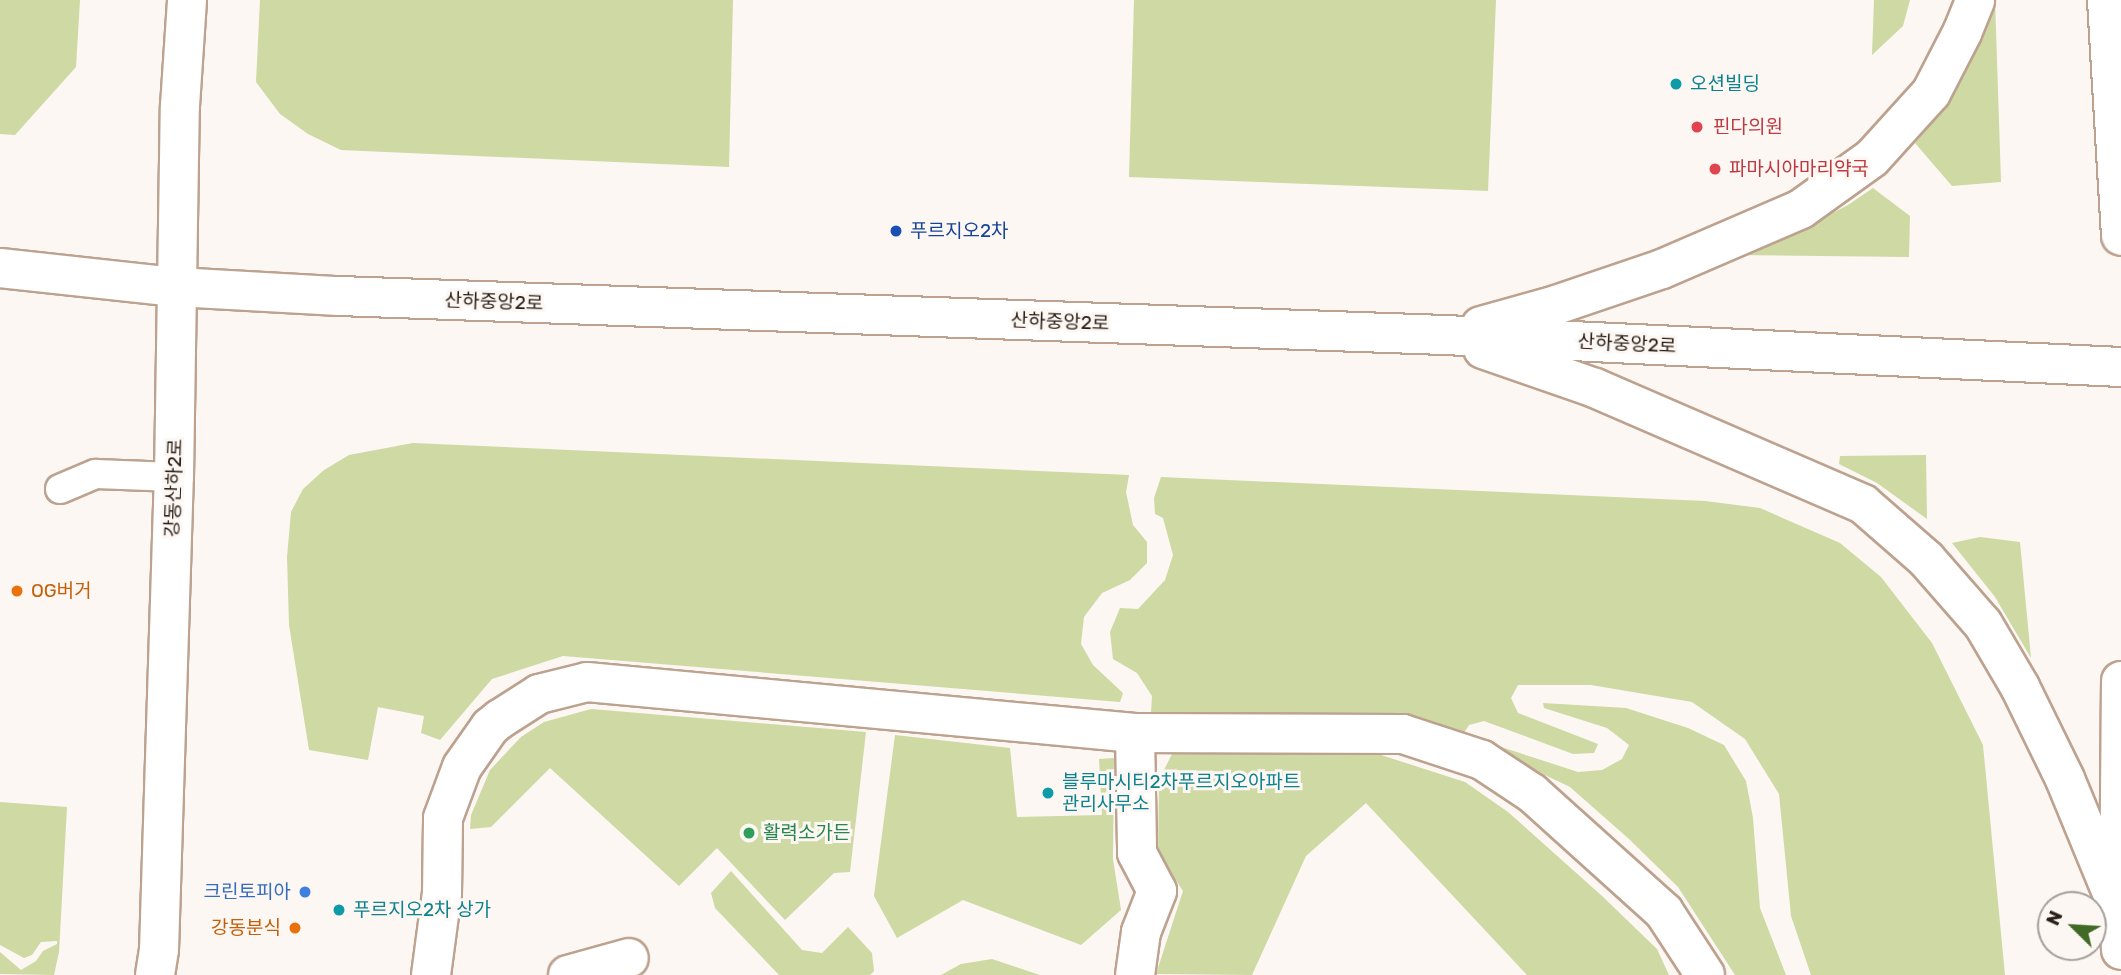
<!DOCTYPE html>
<html>
<head>
<meta charset="utf-8">
<style>
	body { margin:0 }
	#map { position:relative; width:2121px; height:975px; overflow:hidden; background:#fcf7f3; font-family:Rubik,"Noto Sans KR",sans-serif }
	div>[style] { position:absolute }
	[style*='--x'] { left:calc(var(--x)*1px); top:calc(var(--y)*1px); width:calc(var(--w)*1px); rotate:calc(var(--a)*1deg) }
	.green>* { inset:0; background:#ced9a3 }
	.roads { filter:drop-shadow(2px 0 #bca28f) drop-shadow(-2px 0 #bca28f) drop-shadow(0 2px #bca28f) drop-shadow(0 -2px #bca28f) }
	.lane>* { height:28px; margin:-14px; padding:0 14px; transform-origin:14px; border-radius:14px; background:#fff }
	.street>* { height:38px; margin:-19px; padding:0 19px; transform-origin:19px; border-radius:19px; background:#fff }
	.secondary>* { height:38px; margin:-19px; padding:0 19px; transform-origin:19px; border-radius:19px; background:#fff }
	.dots>* { width:19px; height:19px; translate:-50% -50%; box-sizing:border-box; border:4px solid #fcf7f3; border-radius:50% }
	span { translate:-50% -50%; white-space:nowrap; text-align:center; line-height:1.15; -webkit-text-stroke:6px #fcf7f3; paint-order:stroke }
	.culture-label { font-size:19px; color:#0d838f }
	.left { translate:0 -50%; text-align:left }
	.health-label { font-size:19px; color:#be3a42 }
	.transit-label { font-size:19px; color:#164399 }
	.street-label { font-size:19px; color:#271d16 }
	.food-label { font-size:19px; color:#c56008 }
	.right { translate:-100% -50%; text-align:right }
	.leisure-label { font-size:19px; color:#27864d }
	.shop-label { font-size:19px; color:#366cbe }
	.north { position:absolute; left:2037px; top:891px; width:70px; height:70px; box-sizing:border-box; background:#fcf7f3; border:2px solid #a7a09b; border-radius:50%; rotate:294deg; font-size:19px; font-weight:700; line-height:28px; text-align:center; color:#271d16 }
	.north::after { content:''; display:block; margin:auto; width:24px; height:32px; background:#416a26; clip-path:polygon(50% 0,100% 100%,50% 72%,0 100%) }
</style>
</head>
<body>
<div id="map">
	<div class="green">
		<div style="clip-path:polygon(0 0,80px 0,76px 67px,15px 135px,0 134px)"></div>
		<div style="clip-path:polygon(260px 0,733px 0,729px 167px,341px 150px,308px 134px,280px 114px,256px 82px)"></div>
		<div style="clip-path:polygon(1134px 0,1496px 0,1488px 191px,1129px 177px)"></div>
		<div style="clip-path:polygon(1874px 0,1910px 0,1903px 26px,1872px 55px)"></div>
		<div style="clip-path:polygon(1995px 0,2001px 182px,1952px 186px,1915px 143px,1943px 111px,1969px 64px)"></div>
		<div style="clip-path:polygon(1873px 188px,1910px 216px,1909px 257px,1734px 255px,1774px 243px,1848px 205px)"></div>
		<div style="clip-path:polygon(413px 443px,1129px 475px,1126px 492px,1133px 525px,1147px 542px,1147px 563px,1130px 580px,1102px 593px,1084px 617px,1081px 644px,1093px 665px,1123px 693px,1120px 702px,563px 656px,492px 679px,440px 740px,421px 733px,424px 716px,378px 707px,368px 760px,309px 750px,289px 625px,287px 557px,291px 512px,303px 489px,324px 470px,349px 455px)"></div>
		<div style="clip-path:polygon(1926px 455px,1927px 519px,1877px 483px,1839px 464px,1840px 456px)"></div>
		<div style="clip-path:polygon(1161px 477px,1705px 501px,1760px 508px,1840px 543px,1881px 577px,1932px 643px,1983px 745px,2005px 975px,1811px 975px,1791px 916px,1779px 794px,1745px 739px,1692px 702px,1591px 685px,1518px 685px,1511px 698px,1518px 713px,1598px 744px,1594px 753px,1573px 754px,1484px 721px,1469px 725px,1462px 736px,1404px 713px,1151px 712px,1152px 696px,1137px 673px,1113px 659px,1110px 632px,1120px 608px,1138px 609px,1165px 580px,1173px 555px,1163px 518px,1155px 514px,1154px 498px)"></div>
		<div style="clip-path:polygon(1980px 537px,2020px 542px,2031px 658px,1995px 597px,1952px 543px)"></div>
		<div style="clip-path:polygon(1543px 703px,1626px 708px,1688px 728px,1724px 745px,1746px 781px,1753px 818px,1760px 908px,1786px 975px,1735px 975px,1678px 887px,1629px 839px,1570px 787px,1495px 751px,1495px 745px,1578px 772px,1602px 770px,1622px 759px,1629px 745px,1607px 728px,1544px 708px)"></div>
		<div style="clip-path:polygon(591px 709px,866px 732px,850px 872px,834px 873px,785px 920px,717px 848px,679px 886px,550px 768px,491px 827px,470px 829px,471px 815px,490px 770px,521px 737px,544px 722px)"></div>
		<div style="clip-path:polygon(895px 735px,1010px 748px,1017px 817px,1102px 815px,1099px 759px,1114px 758px,1113px 859px,1121px 910px,1081px 945px,963px 900px,897px 938px,874px 896px)"></div>
		<div style="clip-path:polygon(1172px 754px,1381px 755px,1465px 782px,1508px 812px,1602px 896px,1657px 949px,1669px 975px,1527px 975px,1366px 803px,1306px 856px,1252px 975px,1156px 974px,1183px 891px,1158px 853px,1159px 780px)"></div>
		<div style="clip-path:polygon(0 802px,67px 807px,59px 952px,54px 975px,0 974px,0 952px,21px 970px,36px 961px,43px 951px,57px 944px,57px 941px,41px 942px,32px 955px,24px 958px,0 945px)"></div>
		<div style="clip-path:polygon(731px 871px,802px 950px,822px 953px,848px 927px,872px 953px,874px 971px,870px 975px,779px 975px,715px 908px,711px 893px)"></div>
		<div style="clip-path:polygon(992px 959px,1040px 975px,941px 975px,961px 964px)"></div>
	</div>
	<div class="roads">
		<div class="lane">
			<div style="--x:60;--y:489;--w:39;--a:-23"></div>
			<div style="--x:96;--y:474;--w:78;--a:2.2"></div>
		</div>
		<div class="street">
			<div style="--x:1135;--y:733;--w:120;--a:89"></div>
			<div style="--x:1137;--y:853;--w:43;--a:62.2"></div>
			<div style="--x:1157;--y:891;--w:44;--a:111.3"></div>
			<div style="--x:1141;--y:932;--w:43;--a:97.9"></div>
			<div style="--x:155;--y:975;--w:25;--a:-81"></div>
			<div style="--x:159;--y:950;--w:473;--a:-88.2"></div>
			<div style="--x:174;--y:477;--w:371;--a:-89.1"></div>
			<div style="--x:180;--y:106;--w:106;--a:-86.2"></div>
			<div style="--x:431;--y:975;--w:83;--a:-82.4"></div>
			<div style="--x:442;--y:893;--w:75;--a:-89.2"></div>
			<div style="--x:443;--y:818;--w:54;--a:-69.6"></div>
			<div style="--x:462;--y:767;--w:49;--a:-55"></div>
			<div style="--x:490;--y:727;--w:13;--a:-39"></div>
			<div style="--x:500;--y:719;--w:46;--a:-32.7"></div>
			<div style="--x:539;--y:694;--w:49;--a:-14"></div>
			<div style="--x:587;--y:682;--w:550;--a:5.32"></div>
			<div style="--x:1135;--y:733;--w:268;--a:0.2"></div>
			<div style="--x:1403;--y:734;--w:83;--a:18.2"></div>
			<div style="--x:1482;--y:760;--w:60;--a:33.4"></div>
			<div style="--x:1532;--y:793;--w:178;--a:42"></div>
			<div style="--x:1664;--y:912;--w:75;--a:56.9"></div>
			<div style="--x:568;--y:975;--w:63;--a:-15.6"></div>
		</div>
		<div class="secondary">
			<div style="--x:2107;--y:0;--w:236;--a:86.6"></div>
			<div style="--x:0;--y:268;--w:177;--a:6.2"></div>
			<div style="--x:176;--y:287;--w:163;--a:3.2"></div>
			<div style="--x:339;--y:296;--w:1107;--a:2.02"></div>
			<div style="--x:1445;--y:335;--w:677;--a:2.71"></div>
			<div style="--x:1481;--y:326;--w:78;--a:-15.6"></div>
			<div style="--x:1556;--y:305;--w:112;--a:-18.8"></div>
			<div style="--x:1662;--y:269;--w:151;--a:-23.3"></div>
			<div style="--x:1801;--y:209;--w:87;--a:-35.7"></div>
			<div style="--x:1872;--y:158;--w:88;--a:-47.8"></div>
			<div style="--x:1931;--y:93;--w:68;--a:-62.7"></div>
			<div style="--x:1962;--y:33;--w:35;--a:-68"></div>
			<div style="--x:1483;--y:349;--w:119;--a:19.2"></div>
			<div style="--x:1595;--y:388;--w:292;--a:23.4"></div>
			<div style="--x:1863;--y:504;--w:84;--a:41.1"></div>
			<div style="--x:1926;--y:559;--w:86;--a:48.8"></div>
			<div style="--x:1983;--y:624;--w:73;--a:59.6"></div>
			<div style="--x:2020;--y:687;--w:102;--a:63.9"></div>
			<div style="--x:2065;--y:779;--w:142;--a:67.6"></div>
			<div style="--x:2121;--y:681;--w:229;--a:90.5"></div>
			<div style="--x:2119;--y:910;--w:40;--a:87.1"></div>
		</div>
	</div>
	<div class="dots">
		<div style="left:1676px;top:84px;background:#0f9aa8"></div>
		<div style="left:1697px;top:127px;background:#e0444e"></div>
		<div style="left:1715px;top:169px;background:#e0444e"></div>
		<div style="left:896px;top:231px;background:#1a4fb4"></div>
		<div style="left:17px;top:591px;background:#e8710a"></div>
		<div style="left:1048px;top:793px;background:#0f9aa8"></div>
		<div style="left:749px;top:833px;background:#2e9e5b"></div>
		<div style="left:305px;top:892px;background:#3f7fe0"></div>
		<div style="left:339px;top:910px;background:#0f9aa8"></div>
		<div style="left:295px;top:928px;background:#e8710a"></div>
	</div>
	<div class="culture-label">
		<span class="left" style="left:1690px;top:84px">오션빌딩</span>
		<span class="left" style="left:1062px;top:793px">블루마시티2차푸르지오아파트<br>관리사무소</span>
		<span class="left" style="left:353px;top:910px">푸르지오2차 상가</span>
	</div>
	<div class="health-label">
		<span class="left" style="left:1713px;top:127px">핀다의원</span>
		<span class="left" style="left:1729px;top:169px">파마시아마리약국</span>
	</div>
	<div class="transit-label">
		<span class="left" style="left:910px;top:231px">푸르지오2차</span>
	</div>
	<div class="street-label">
		<span style="left:494px;top:302px;rotate:2deg">산하중앙2로</span>
		<span style="left:1060px;top:322px;rotate:2deg">산하중앙2로</span>
		<span style="left:1627px;top:344px;rotate:3deg">산하중앙2로</span>
		<span style="left:174px;top:488px;rotate:-88deg">강동산하2로</span>
	</div>
	<div class="food-label">
		<span class="left" style="left:31px;top:591px">OG버거</span>
		<span class="right" style="left:281px;top:928px">강동분식</span>
	</div>
	<div class="leisure-label">
		<span class="left" style="left:763px;top:833px">활력소가든</span>
	</div>
	<div class="shop-label">
		<span class="right" style="left:291px;top:892px">크린토피아</span>
	</div>
	<div class="north">N</div>
</div>
</body>
</html>
